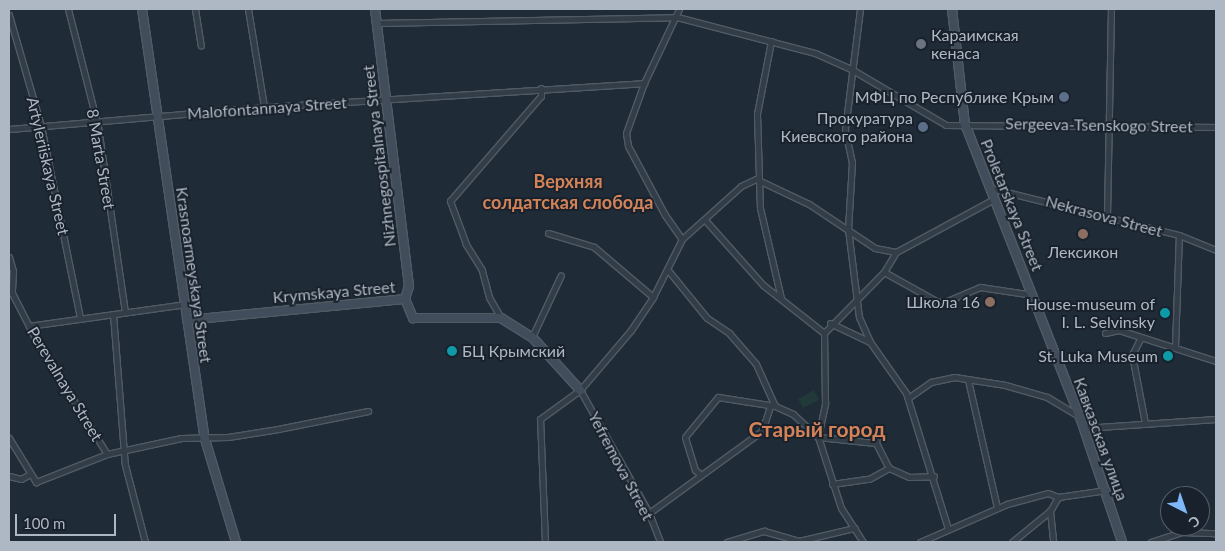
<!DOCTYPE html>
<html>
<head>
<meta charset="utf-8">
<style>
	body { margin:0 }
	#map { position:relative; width:1225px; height:551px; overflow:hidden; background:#1f2c37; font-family:Lato,sans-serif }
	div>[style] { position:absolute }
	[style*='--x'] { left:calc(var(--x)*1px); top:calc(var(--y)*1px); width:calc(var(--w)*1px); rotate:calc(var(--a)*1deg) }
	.green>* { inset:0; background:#223939 }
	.roads { filter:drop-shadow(1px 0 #505b65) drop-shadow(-1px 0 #505b65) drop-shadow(0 1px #505b65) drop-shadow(0 -1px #505b65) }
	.street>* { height:5px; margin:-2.5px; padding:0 2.5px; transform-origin:2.5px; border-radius:2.5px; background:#333d47 }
	.secondary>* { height:8px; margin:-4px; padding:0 4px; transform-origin:4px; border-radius:4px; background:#414d5a }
	.dots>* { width:14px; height:14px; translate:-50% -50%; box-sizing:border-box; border:2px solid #19222c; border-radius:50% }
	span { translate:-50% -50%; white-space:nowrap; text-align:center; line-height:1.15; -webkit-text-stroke:4px #19222c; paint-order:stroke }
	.poi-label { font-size:16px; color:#adb8c4 }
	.left { translate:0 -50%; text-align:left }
	.right { translate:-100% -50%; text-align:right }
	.street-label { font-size:16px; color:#adb8c4 }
	.neighbourhood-label { font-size:18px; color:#d48359; font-weight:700 }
	.district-label { font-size:21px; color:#d48359; font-weight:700 }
	.frame { position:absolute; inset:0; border:10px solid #adb8c4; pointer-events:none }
	.north { position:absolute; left:1160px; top:486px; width:50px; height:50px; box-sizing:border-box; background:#19222c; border:1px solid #545e69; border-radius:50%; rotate:139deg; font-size:14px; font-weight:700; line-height:20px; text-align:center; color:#adb8c4 }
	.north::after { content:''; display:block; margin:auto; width:18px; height:22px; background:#7eb8f8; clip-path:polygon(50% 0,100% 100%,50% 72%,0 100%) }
	.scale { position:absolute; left:15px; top:514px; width:101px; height:22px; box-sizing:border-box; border:2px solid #adb8c4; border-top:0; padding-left:6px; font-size:15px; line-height:18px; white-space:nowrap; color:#adb8c4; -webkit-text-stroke:4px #19222c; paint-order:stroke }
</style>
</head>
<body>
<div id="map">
	<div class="green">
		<div style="clip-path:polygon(814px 390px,819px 400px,803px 408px,798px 399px)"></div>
	</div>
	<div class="roads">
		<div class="street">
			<div style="--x:68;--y:9;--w:122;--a:75.7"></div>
			<div style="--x:98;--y:127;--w:187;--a:81.7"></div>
			<div style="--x:195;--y:9;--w:37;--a:81"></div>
			<div style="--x:248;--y:9;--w:99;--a:80.7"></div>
			<div style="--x:679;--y:9;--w:82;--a:115.3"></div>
			<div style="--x:644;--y:83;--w:53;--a:109.8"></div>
			<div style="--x:626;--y:133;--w:13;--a:81"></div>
			<div style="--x:628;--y:146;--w:78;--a:61.8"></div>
			<div style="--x:665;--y:215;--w:29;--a:55"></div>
			<div style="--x:860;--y:9;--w:122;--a:97.1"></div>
			<div style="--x:845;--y:130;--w:33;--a:78"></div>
			<div style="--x:852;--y:162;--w:67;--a:93.4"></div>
			<div style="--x:848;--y:229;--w:89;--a:82.9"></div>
			<div style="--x:859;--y:317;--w:27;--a:66"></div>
			<div style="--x:870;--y:342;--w:62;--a:54.8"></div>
			<div style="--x:906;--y:393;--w:142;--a:72.8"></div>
			<div style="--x:9;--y:15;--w:116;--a:73.9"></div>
			<div style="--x:41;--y:126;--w:196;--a:78.5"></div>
			<div style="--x:376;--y:23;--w:301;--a:-1.1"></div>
			<div style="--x:677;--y:17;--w:143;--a:14.6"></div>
			<div style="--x:815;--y:53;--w:39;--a:24"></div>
			<div style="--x:851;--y:69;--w:110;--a:30.5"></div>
			<div style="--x:946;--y:125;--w:270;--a:0.4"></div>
			<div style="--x:771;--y:41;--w:74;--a:100.9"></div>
			<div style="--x:757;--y:114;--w:94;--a:88.2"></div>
			<div style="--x:760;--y:208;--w:92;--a:76.9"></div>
			<div style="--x:9;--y:129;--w:257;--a:-4.9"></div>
			<div style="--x:265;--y:107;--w:380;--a:-3.6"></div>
			<div style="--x:990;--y:188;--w:195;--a:14"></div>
			<div style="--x:1179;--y:235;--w:40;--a:22"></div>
			<div style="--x:1107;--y:216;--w:207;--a:-88.9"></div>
			<div style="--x:705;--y:220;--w:87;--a:48.3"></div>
			<div style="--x:763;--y:285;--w:78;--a:38.2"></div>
			<div style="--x:548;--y:233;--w:48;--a:16.9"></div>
			<div style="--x:594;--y:247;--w:77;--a:40.3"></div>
			<div style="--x:682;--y:239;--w:79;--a:-41.9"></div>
			<div style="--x:741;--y:186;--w:17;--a:-25"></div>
			<div style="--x:756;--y:179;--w:59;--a:25.3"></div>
			<div style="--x:809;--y:204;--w:79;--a:33.7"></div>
			<div style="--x:875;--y:248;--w:21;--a:11"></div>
			<div style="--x:9;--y:257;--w:15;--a:74"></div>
			<div style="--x:13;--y:271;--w:22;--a:93"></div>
			<div style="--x:12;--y:293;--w:53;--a:62.9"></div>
			<div style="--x:36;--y:340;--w:134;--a:58.1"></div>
			<div style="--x:667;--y:269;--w:63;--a:50.8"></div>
			<div style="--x:707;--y:318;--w:27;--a:34"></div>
			<div style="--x:729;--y:333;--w:41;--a:48.9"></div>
			<div style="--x:756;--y:364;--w:46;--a:65.7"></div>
			<div style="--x:884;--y:272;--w:62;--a:29.1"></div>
			<div style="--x:938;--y:302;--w:9;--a:-6"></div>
			<div style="--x:947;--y:301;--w:36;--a:-23"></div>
			<div style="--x:980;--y:287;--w:54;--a:8.6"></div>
			<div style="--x:113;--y:314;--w:151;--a:85.5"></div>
			<div style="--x:125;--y:465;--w:80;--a:75.4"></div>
			<div style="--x:501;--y:318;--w:24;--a:-120"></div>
			<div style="--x:489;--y:297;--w:28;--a:-105"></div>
			<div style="--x:482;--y:270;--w:31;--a:-122"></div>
			<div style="--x:466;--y:244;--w:46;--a:-110.4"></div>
			<div style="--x:450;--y:201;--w:139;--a:-49.1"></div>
			<div style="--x:541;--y:96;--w:8;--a:-90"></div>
			<div style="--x:830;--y:323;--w:44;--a:25.4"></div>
			<div style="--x:29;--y:326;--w:158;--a:-8"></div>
			<div style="--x:1105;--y:333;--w:14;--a:-12"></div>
			<div style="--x:1119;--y:330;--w:102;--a:17.7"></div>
			<div style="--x:532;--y:337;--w:68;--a:-64.9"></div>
			<div style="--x:1141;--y:337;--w:20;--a:117"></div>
			<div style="--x:1132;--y:355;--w:69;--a:79.2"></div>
			<div style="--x:1175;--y:347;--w:112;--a:-88"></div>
			<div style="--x:968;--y:380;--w:131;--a:77.2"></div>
			<div style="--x:580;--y:390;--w:141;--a:60.7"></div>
			<div style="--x:649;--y:513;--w:31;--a:69"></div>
			<div style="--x:908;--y:398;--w:28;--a:-35"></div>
			<div style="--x:931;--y:382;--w:24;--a:-12"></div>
			<div style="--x:954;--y:377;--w:52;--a:8.9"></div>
			<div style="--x:1005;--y:385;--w:44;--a:15.9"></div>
			<div style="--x:1047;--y:397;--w:39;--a:31"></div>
			<div style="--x:1084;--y:428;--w:132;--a:-3.9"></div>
			<div style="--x:878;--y:432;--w:11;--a:100"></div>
			<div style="--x:876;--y:443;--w:28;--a:63"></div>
			<div style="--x:889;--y:468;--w:22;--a:24"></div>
			<div style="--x:909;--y:477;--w:25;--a:-2"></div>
			<div style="--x:9;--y:438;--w:52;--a:58.5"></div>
			<div style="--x:36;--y:482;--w:76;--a:-21.5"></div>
			<div style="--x:107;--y:454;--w:76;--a:-12.2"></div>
			<div style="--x:181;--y:438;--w:47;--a:-1.2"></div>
			<div style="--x:228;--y:437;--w:51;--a:-9.1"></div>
			<div style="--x:278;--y:429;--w:92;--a:-11.3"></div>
			<div style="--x:701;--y:475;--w:8;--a:-140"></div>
			<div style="--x:695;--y:470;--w:34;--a:-107"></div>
			<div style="--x:685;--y:437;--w:52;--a:-50.5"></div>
			<div style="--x:718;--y:397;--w:58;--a:9"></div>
			<div style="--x:775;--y:406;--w:20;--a:24"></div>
			<div style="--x:793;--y:414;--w:34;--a:43"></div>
			<div style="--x:818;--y:437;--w:58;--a:5.9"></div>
			<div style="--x:9;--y:476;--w:12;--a:14"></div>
			<div style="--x:21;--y:479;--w:10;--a:-29"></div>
			<div style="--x:832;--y:484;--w:37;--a:-8"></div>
			<div style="--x:869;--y:479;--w:23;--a:-29"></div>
			<div style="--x:1050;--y:511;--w:31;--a:84"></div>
			<div style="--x:649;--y:513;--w:140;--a:-36"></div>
			<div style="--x:762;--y:431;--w:26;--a:-72"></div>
			<div style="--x:545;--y:542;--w:123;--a:-92.3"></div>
			<div style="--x:540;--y:419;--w:49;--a:-35.9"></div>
			<div style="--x:580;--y:390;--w:79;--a:-49.6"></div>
			<div style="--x:631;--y:330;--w:40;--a:-56"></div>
			<div style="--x:653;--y:297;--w:65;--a:-63.4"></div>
			<div style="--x:727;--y:542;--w:39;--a:-17"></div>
			<div style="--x:764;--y:531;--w:36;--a:16"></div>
			<div style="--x:799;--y:541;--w:57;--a:-13.3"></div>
			<div style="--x:863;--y:542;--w:40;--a:-122.9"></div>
			<div style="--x:841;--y:508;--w:75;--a:-107.9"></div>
			<div style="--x:818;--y:437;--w:35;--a:-78"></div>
			<div style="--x:825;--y:403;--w:70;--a:-90.8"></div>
			<div style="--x:824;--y:333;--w:86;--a:-45.5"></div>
			<div style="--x:884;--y:272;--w:23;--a:-59"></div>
			<div style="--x:896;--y:252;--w:111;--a:-28.4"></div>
			<div style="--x:920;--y:542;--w:95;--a:-23.6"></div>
			<div style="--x:1007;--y:504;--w:42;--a:-15"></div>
			<div style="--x:1048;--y:493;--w:11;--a:22"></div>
			<div style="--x:1058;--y:497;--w:49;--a:-8.3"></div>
			<div style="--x:1012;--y:542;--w:49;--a:-39.2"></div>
			<div style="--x:1050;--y:511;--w:16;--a:-60"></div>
			<div style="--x:1151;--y:542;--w:32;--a:-18"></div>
			<div style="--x:1181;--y:532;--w:35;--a:2"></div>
		</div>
		<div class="secondary">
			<div style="--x:142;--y:9;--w:431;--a:81.7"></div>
			<div style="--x:204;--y:436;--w:111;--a:73.2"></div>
			<div style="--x:375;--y:9;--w:279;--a:83"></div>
			<div style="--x:409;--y:286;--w:14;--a:107"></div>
			<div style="--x:952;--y:9;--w:116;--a:83.6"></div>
			<div style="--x:965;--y:124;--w:315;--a:68.6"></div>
			<div style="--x:1080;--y:417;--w:132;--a:71.4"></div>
			<div style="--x:405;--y:299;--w:21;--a:67"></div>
			<div style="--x:413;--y:318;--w:88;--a:0"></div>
			<div style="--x:501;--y:318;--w:36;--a:32"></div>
			<div style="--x:532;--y:337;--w:72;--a:47.8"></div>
			<div style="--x:187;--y:320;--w:219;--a:-5.5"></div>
		</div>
	</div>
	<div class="dots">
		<div style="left:921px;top:44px;background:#6b7280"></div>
		<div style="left:1064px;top:97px;background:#5c6f8a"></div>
		<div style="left:923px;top:127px;background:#5c6f8a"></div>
		<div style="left:1083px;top:234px;background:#8d6e63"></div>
		<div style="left:990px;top:302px;background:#8d6e63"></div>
		<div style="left:1165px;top:313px;background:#0f9aa8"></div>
		<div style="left:452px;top:351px;background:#0f9aa8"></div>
		<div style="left:1168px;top:356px;background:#0f9aa8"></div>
	</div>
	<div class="poi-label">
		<span class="left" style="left:931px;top:44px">Караимская<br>кенаса</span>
		<span class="right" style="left:1054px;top:97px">МФЦ по Республике Крым</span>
		<span class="right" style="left:913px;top:127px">Прокуратура<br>Киевского района</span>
		<span style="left:1083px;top:252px">Лексикон</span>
		<span class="right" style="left:980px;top:302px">Школа 16</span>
		<span class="right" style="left:1155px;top:313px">House-museum of<br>I. L. Selvinsky</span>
		<span class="left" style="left:462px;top:351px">БЦ Крымский</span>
		<span class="right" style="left:1158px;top:356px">St. Luka Museum</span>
	</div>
	<div class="street-label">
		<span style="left:267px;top:108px;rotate:-4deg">Malofontannaya Street</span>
		<span style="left:1099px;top:125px;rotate:1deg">Sergeeva-Tsenskogo Street</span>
		<span style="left:379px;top:156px;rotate:-97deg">Nizhnegospitalnaya Street</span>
		<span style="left:101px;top:159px;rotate:80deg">8 Marta Street</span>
		<span style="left:48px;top:166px;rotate:77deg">Artyleriiskaya Street</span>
		<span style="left:1012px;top:205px;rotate:68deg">Proletarskaya Street</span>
		<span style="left:1104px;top:216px;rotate:15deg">Nekrasova Street</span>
		<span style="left:194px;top:275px;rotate:82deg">Krasnoarmeyskaya Street</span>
		<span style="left:334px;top:292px;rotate:-5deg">Krymskaya Street</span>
		<span style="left:65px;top:384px;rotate:59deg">Perevalnaya Street</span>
		<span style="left:1101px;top:439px;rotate:70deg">Кавказская улица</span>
		<span style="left:621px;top:466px;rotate:62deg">Yefremova Street</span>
	</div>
	<div class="neighbourhood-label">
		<span style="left:568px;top:192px">Верхняя<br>солдатская слобода</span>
	</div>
	<div class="district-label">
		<span style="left:817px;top:429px">Старый город</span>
	</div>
	<div class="frame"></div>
	<div class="north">С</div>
	<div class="scale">100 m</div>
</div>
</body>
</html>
